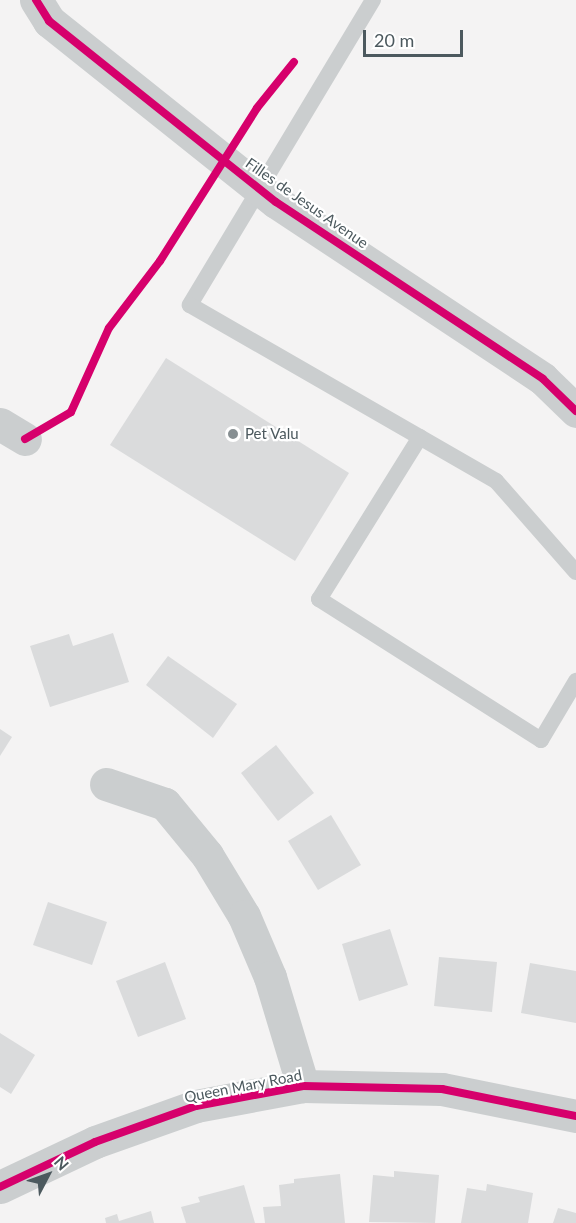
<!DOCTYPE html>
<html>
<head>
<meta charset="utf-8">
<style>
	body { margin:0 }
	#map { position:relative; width:576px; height:1223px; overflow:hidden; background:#f4f3f3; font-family:Lato,sans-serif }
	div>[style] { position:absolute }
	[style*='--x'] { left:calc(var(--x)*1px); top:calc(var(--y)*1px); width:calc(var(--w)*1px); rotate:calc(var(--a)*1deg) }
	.building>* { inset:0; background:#dadbdc }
	.lane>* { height:16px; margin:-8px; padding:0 8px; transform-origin:8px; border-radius:8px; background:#cbcecf }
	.street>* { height:33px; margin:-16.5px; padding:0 16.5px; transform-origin:16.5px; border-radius:16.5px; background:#cbcecf }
	.cycleway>* { height:8px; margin:-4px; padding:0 4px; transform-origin:4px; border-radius:4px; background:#d6006c }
	.dots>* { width:16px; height:16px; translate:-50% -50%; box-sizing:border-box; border:3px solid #fff; border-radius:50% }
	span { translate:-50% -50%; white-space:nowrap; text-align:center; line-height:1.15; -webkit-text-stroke:4.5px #fff; paint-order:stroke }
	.street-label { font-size:15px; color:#4c595e }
	.poi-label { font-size:15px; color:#4c595e }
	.left { translate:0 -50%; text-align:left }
	.north { position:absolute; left:18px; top:1145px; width:60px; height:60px; -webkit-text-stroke:4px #fff; paint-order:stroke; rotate:49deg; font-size:16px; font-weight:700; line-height:24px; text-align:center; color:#4c595e }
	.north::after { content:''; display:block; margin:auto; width:21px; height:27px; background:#4c595e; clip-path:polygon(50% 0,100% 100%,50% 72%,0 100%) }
	.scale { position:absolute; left:363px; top:30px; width:100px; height:27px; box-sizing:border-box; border:3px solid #4c595e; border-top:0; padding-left:8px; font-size:18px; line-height:21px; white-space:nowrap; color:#4c595e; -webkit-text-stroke:4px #fff; paint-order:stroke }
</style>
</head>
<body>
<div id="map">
	<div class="building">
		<div style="clip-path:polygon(166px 358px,349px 473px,295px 561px,110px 445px)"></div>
		<div style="clip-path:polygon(113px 633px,129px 682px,50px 707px,30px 646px,69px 634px,73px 646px)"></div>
		<div style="clip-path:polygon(168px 656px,237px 704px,213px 738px,146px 685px)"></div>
		<div style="clip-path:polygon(0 729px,12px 737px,0 756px)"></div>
		<div style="clip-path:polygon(276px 745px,314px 793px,278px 821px,241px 773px)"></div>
		<div style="clip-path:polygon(331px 815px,361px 865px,318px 890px,288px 841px)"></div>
		<div style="clip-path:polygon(48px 902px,107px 922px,92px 965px,33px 945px)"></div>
		<div style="clip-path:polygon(390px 929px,408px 985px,359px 1001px,342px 944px)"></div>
		<div style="clip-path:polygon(439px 957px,497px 962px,492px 1012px,434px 1006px)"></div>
		<div style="clip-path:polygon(165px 962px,186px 1019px,138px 1037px,116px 981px)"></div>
		<div style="clip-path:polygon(530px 963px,576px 971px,576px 1023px,521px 1013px)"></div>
		<div style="clip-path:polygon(0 1033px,35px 1055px,11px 1094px,0 1087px)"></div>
		<div style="clip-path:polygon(394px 1171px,439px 1175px,435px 1223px,369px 1222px,373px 1175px,394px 1177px)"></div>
		<div style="clip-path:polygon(340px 1174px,345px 1223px,265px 1223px,263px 1207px,281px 1206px,279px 1185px,294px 1183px,294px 1179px)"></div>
		<div style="clip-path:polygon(487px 1184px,533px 1193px,528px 1223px,461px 1223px,467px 1188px,486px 1191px)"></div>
		<div style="clip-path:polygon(244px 1185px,255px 1223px,186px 1223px,181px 1207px,200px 1202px,198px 1197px)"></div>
		<div style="clip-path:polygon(558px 1208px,576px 1213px,576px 1223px,553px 1223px)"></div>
		<div style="clip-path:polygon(151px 1211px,154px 1223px,106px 1223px,105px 1218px,117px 1214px,119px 1221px)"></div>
	</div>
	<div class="lane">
		<div style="--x:373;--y:0;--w:356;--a:121"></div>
		<div style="--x:190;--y:305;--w:353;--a:29.9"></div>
		<div style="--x:496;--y:481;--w:121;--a:48.7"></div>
		<div style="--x:420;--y:437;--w:191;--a:121.9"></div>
		<div style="--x:319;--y:599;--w:263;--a:32.4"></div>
		<div style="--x:541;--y:740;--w:69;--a:-59.3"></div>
	</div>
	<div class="street">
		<div style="--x:36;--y:0;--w:25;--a:58"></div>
		<div style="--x:49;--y:21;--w:290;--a:38.6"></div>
		<div style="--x:276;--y:202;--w:320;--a:33.5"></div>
		<div style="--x:543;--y:379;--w:46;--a:44.1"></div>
		<div style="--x:0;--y:424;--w:29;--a:31"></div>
		<div style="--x:106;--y:784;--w:62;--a:18.7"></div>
		<div style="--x:165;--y:804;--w:66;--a:50.5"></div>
		<div style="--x:207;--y:855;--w:71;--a:58.8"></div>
		<div style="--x:244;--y:916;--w:66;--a:66.9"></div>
		<div style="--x:270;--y:977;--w:114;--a:73.2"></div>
		<div style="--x:0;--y:1187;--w:105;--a:-25.3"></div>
		<div style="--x:95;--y:1142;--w:107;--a:-19.6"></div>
		<div style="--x:196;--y:1106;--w:109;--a:-10.6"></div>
		<div style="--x:303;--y:1086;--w:139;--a:1.2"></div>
		<div style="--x:442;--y:1089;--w:137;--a:11.4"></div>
	</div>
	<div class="cycleway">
		<div style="--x:36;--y:0;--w:25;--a:58"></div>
		<div style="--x:49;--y:21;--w:290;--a:38.6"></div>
		<div style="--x:276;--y:202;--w:320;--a:33.5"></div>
		<div style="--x:543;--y:379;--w:46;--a:44.1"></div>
		<div style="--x:25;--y:439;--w:53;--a:-30.4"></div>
		<div style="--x:71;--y:412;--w:92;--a:-65.7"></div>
		<div style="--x:109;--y:328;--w:84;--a:-52.7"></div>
		<div style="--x:160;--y:261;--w:181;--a:-57.6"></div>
		<div style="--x:257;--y:108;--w:59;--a:-51.2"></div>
		<div style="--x:0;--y:1187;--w:105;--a:-25.3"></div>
		<div style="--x:95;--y:1142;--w:107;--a:-19.6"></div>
		<div style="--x:196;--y:1106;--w:109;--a:-10.6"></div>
		<div style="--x:303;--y:1086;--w:139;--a:1.2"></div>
		<div style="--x:442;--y:1089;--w:137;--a:11.4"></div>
	</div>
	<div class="dots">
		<div style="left:233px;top:434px;background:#878f92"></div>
	</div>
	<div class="street-label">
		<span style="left:307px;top:203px;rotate:35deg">Filles de Jesus Avenue</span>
		<span style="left:243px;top:1086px;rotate:-11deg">Queen Mary Road</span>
	</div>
	<div class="poi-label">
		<span class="left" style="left:245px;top:434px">Pet Valu</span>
	</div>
	<div class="north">N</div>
	<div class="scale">20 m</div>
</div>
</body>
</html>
